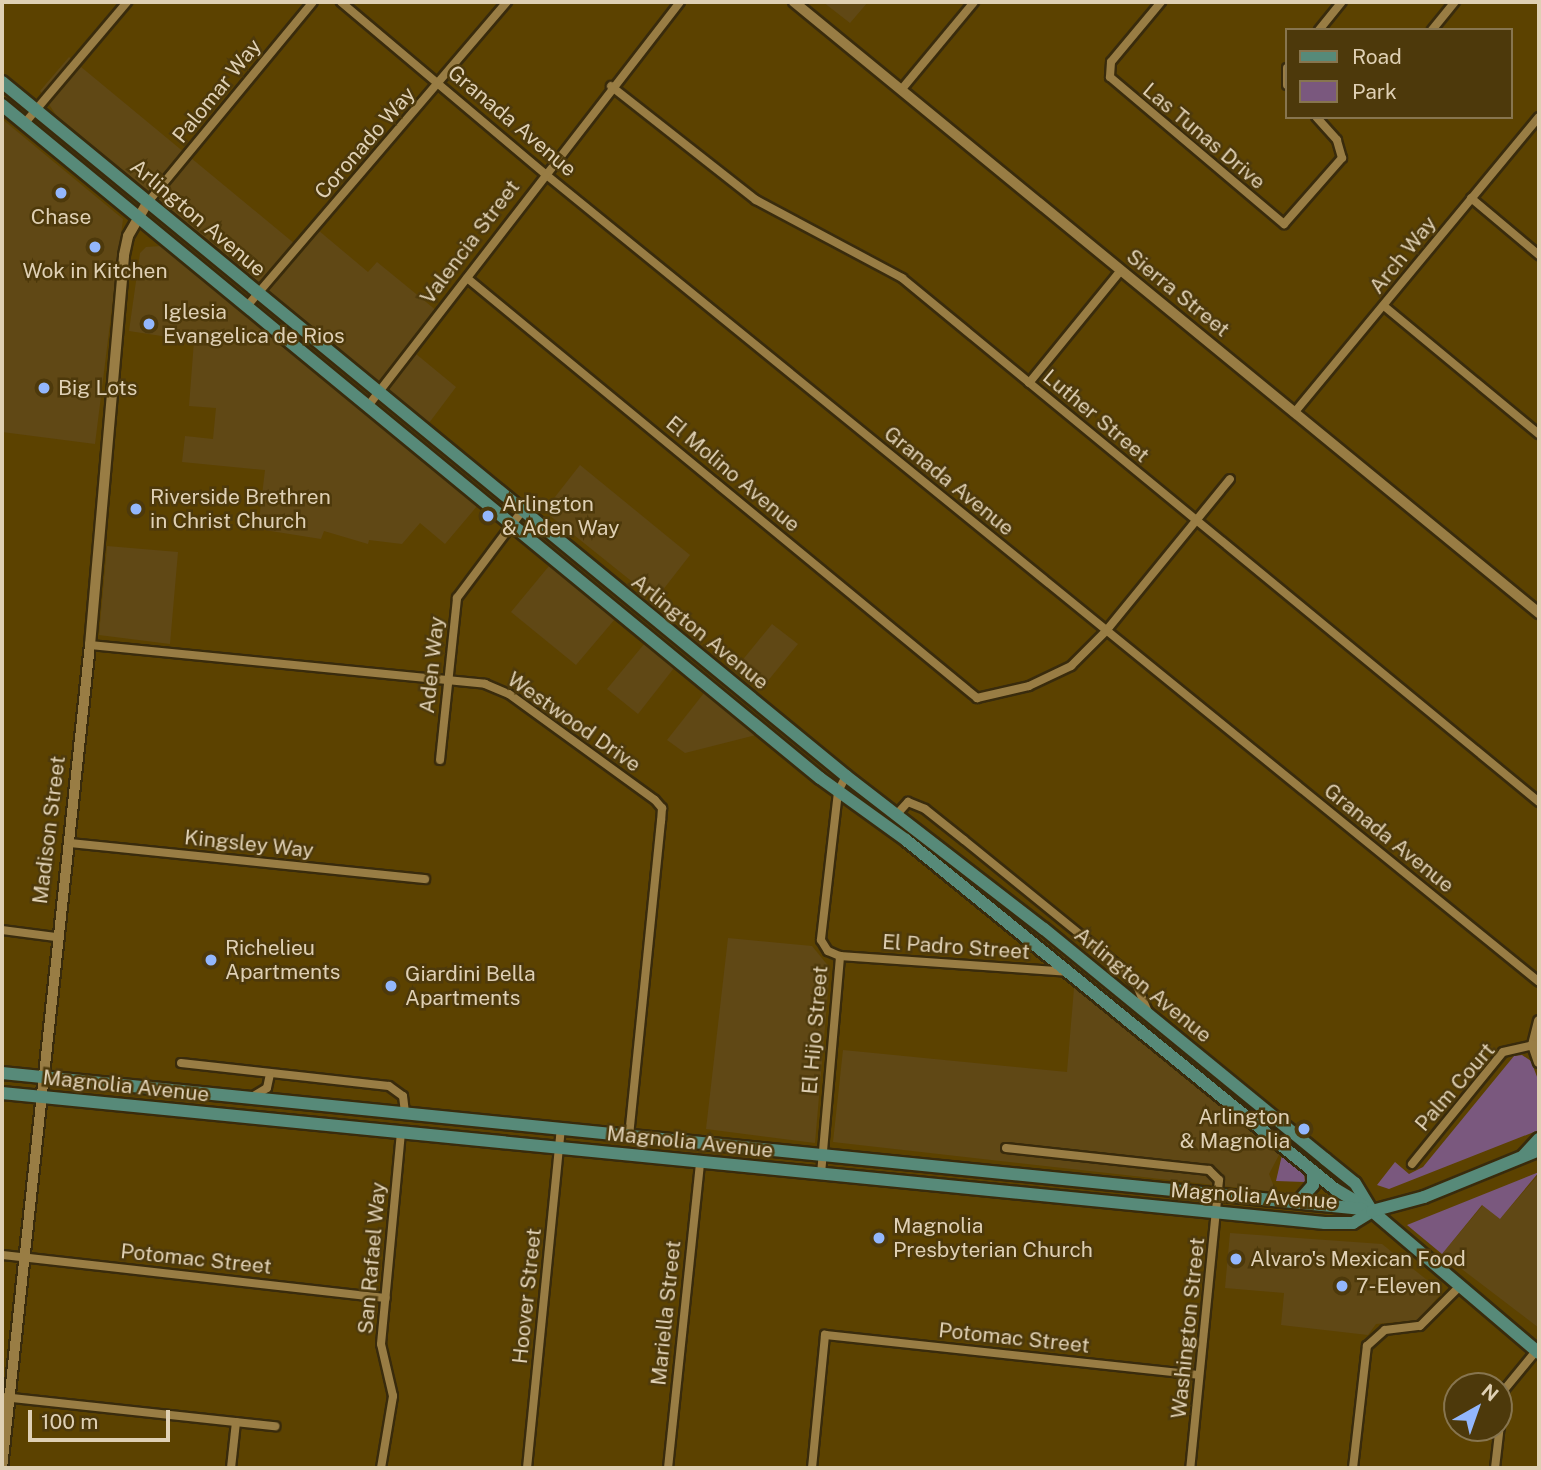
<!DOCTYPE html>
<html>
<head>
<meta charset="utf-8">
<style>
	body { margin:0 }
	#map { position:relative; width:1541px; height:1470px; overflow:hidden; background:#5c4200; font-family:"Public Sans",sans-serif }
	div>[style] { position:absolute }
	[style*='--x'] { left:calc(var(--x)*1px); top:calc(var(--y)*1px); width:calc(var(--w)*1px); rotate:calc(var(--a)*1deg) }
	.built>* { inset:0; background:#604815 }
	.green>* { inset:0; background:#7a587e }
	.roads { filter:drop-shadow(2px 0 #392b0c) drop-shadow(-2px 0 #392b0c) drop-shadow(0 2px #392b0c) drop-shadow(0 -2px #392b0c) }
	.minor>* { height:8px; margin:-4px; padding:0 4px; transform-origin:4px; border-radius:4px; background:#997d44 }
	.tertiary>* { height:10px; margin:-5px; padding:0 5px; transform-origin:5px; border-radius:5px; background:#997d44 }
	.secondary>* { height:10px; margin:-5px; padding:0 5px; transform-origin:5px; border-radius:5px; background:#997d44 }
	.primary>* { height:12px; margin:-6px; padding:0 6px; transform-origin:6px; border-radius:6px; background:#578a79 }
	.dots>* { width:19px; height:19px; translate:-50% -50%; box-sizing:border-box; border:4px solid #4d390b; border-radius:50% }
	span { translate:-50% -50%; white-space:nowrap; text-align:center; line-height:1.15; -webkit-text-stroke:5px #4d390b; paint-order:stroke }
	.street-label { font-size:21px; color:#dfd0b4 }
	.poi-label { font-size:21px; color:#dfd0b4 }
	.left { translate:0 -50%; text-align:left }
	.right { translate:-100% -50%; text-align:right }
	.frame { position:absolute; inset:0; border:4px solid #dfd0b4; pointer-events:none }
	.legend { position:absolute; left:1285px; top:28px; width:228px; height:91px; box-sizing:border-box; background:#4d390b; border:2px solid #87754f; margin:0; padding:9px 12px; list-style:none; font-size:21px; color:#dfd0b4 }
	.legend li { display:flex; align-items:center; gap:14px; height:35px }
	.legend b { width:35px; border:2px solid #87754f }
	.north { position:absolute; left:1443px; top:1372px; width:70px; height:70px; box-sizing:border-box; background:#4d390b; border:2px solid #87754f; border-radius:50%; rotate:40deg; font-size:19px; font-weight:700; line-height:28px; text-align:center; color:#dfd0b4 }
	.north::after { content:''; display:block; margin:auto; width:24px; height:32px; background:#93b7fd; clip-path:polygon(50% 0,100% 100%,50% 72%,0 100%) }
	.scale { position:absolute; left:28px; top:1410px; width:142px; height:32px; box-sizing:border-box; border:4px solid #dfd0b4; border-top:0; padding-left:9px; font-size:21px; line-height:24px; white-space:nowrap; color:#dfd0b4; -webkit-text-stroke:5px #4d390b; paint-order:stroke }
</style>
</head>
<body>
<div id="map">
	<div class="built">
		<div style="clip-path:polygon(823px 2px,868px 2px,850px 23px)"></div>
		<div style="clip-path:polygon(69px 57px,295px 244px,312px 225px,368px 272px,377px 262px,437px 311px,410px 349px,456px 387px,429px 423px,56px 115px,40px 91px)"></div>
		<div style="clip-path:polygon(2px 119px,123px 219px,95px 444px,2px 432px)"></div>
		<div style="clip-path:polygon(161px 246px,478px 505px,445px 544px,420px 523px,402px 544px,369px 540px,368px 544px,324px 531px,321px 539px,258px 529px,265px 470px,182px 462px,185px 436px,213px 439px,216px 408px,189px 406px,194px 341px,129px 331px,140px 253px,146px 247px)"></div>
		<div style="clip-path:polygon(580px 465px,690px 555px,655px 600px,544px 511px)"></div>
		<div style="clip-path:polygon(107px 546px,178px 552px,170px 644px,99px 635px)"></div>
		<div style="clip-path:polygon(549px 566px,615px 619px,576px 665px,511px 612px)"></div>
		<div style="clip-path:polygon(772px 624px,798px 644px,762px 688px,736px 668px)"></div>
		<div style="clip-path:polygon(645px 643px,674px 668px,638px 714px,607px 689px)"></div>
		<div style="clip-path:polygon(704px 693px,756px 735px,685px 753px,667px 740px)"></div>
		<div style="clip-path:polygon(728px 938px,812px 946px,830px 968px,815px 1143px,706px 1129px)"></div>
		<div style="clip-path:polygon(1074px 988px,1279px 1155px,1269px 1174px,1276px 1192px,833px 1142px,843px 1050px,1067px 1072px)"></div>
		<div style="clip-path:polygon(1539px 1174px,1539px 1328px,1442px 1254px,1483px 1205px,1500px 1219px)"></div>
		<div style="clip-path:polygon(1230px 1233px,1382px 1244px,1442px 1292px,1419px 1320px,1376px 1324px,1368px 1335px,1281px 1325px,1284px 1293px,1225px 1288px)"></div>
	</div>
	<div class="green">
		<div style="clip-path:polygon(1522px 1055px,1531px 1061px,1539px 1082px,1539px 1130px,1389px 1189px,1377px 1185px,1395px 1162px,1409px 1174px,1423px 1167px,1514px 1056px)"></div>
		<div style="clip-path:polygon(1282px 1155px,1304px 1173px,1305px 1182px,1276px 1181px)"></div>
		<div style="clip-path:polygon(1539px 1172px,1500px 1219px,1482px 1205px,1442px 1254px,1407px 1225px)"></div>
	</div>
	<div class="roads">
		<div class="minor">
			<div style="--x:341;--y:2;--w:265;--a:40.1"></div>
			<div style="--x:544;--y:173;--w:1282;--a:39.11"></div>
			<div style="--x:1161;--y:2;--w:78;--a:129.8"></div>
			<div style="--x:1111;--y:62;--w:15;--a:94"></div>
			<div style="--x:1110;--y:77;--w:228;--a:40.2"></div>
			<div style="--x:1284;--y:224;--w:88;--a:-48.7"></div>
			<div style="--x:1342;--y:158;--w:19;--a:-106"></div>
			<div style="--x:1337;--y:140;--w:31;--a:-132"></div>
			<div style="--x:1319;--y:30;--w:36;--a:-51"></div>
			<div style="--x:1432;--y:30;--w:36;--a:-51"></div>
			<div style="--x:1287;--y:68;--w:17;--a:90"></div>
			<div style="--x:611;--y:86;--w:184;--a:38.2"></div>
			<div style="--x:756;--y:200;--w:166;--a:28.1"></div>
			<div style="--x:902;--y:278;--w:825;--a:39.44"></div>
			<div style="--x:901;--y:90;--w:114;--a:-50.3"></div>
			<div style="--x:24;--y:124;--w:160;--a:-49.8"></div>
			<div style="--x:1471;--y:198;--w:89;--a:40"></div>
			<div style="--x:148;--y:202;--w:259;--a:-50.5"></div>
			<div style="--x:467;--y:278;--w:661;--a:39.47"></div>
			<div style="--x:977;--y:698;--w:53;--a:-13"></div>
			<div style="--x:1029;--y:686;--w:47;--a:-25.5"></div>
			<div style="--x:1071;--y:666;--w:49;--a:-45"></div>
			<div style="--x:1106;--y:631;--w:196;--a:-50.8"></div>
			<div style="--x:248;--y:305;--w:399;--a:-49.5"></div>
			<div style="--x:1384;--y:306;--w:201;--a:39.6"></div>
			<div style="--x:1029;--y:383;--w:146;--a:-50.8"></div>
			<div style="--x:368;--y:406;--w:510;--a:-52.32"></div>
			<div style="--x:1294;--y:413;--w:384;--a:-50.4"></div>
			<div style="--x:90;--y:645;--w:397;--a:5.6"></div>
			<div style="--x:485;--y:684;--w:26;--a:23"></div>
			<div style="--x:509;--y:694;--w:180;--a:36"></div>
			<div style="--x:655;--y:800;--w:11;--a:49"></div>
			<div style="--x:662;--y:808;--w:13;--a:94"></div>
			<div style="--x:661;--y:821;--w:317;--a:95.8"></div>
			<div style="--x:440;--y:760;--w:163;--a:-84"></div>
			<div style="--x:457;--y:598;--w:109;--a:-53.2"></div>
			<div style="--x:846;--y:776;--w:18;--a:117"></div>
			<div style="--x:838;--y:792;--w:149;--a:96.6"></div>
			<div style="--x:821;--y:940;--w:13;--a:58"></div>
			<div style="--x:828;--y:951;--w:13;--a:23"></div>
			<div style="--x:840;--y:956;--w:227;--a:4"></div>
			<div style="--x:898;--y:813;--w:15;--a:-48"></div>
			<div style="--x:908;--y:802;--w:18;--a:22"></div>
			<div style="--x:925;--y:809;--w:50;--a:38.5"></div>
			<div style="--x:964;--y:840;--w:201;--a:39.1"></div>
			<div style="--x:1120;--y:967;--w:25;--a:48"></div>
			<div style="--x:1137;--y:986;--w:28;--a:67"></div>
			<div style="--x:69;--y:843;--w:358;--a:5.8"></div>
			<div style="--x:2;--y:930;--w:54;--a:7.4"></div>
			<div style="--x:181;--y:1063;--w:209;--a:6.3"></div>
			<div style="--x:389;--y:1086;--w:17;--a:36"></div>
			<div style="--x:403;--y:1096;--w:17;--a:83"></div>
			<div style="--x:252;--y:1097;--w:17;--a:-31"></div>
			<div style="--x:267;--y:1088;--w:14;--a:-78"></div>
			<div style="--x:1006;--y:1148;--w:204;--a:6.2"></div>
			<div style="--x:1209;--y:1170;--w:14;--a:45"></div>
			<div style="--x:1219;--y:1180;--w:289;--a:95.7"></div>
			<div style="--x:1412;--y:1164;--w:144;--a:-50.9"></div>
			<div style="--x:1503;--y:1052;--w:31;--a:-13"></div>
			<div style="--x:821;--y:1174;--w:219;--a:-85"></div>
			<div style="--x:2;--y:1255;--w:386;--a:6.4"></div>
			<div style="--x:2;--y:1397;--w:275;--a:6.1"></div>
			<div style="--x:231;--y:1468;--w:46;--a:-83.8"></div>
			<div style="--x:381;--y:1468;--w:73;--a:-80.5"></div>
			<div style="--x:393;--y:1396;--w:53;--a:-103"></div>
			<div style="--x:381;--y:1344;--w:212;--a:-84.6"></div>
			<div style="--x:527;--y:1468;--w:342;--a:-84.3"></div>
			<div style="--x:668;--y:1468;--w:308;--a:-84"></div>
			<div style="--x:812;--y:1468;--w:134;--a:-84.4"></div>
			<div style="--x:825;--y:1335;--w:376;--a:6.1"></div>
			<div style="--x:1353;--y:1468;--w:123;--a:-83.5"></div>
			<div style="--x:1367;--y:1346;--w:24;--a:-42"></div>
			<div style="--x:1385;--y:1330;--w:35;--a:-7"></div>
			<div style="--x:1420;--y:1326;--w:55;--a:-45"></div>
			<div style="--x:1495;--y:1468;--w:79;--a:-83.4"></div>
			<div style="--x:1504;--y:1390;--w:50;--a:-50.6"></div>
		</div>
		<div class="tertiary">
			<div style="--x:794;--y:2;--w:964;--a:39.36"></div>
			<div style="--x:1539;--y:1021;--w:25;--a:104"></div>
			<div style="--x:1533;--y:1045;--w:18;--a:71"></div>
		</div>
		<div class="secondary">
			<div style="--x:2;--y:1468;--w:828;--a:-83.9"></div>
			<div style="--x:90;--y:645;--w:391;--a:-85"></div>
			<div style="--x:124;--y:255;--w:19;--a:-78"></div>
			<div style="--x:128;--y:236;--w:39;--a:-60"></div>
		</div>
		<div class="primary">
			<div style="--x:2;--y:82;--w:1093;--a:39.43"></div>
			<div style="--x:846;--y:776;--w:250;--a:37.7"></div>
			<div style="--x:1044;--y:929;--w:363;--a:39.3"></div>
			<div style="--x:1325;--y:1159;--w:38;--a:39"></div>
			<div style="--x:1355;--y:1183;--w:29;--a:59"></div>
			<div style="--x:2;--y:105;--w:1059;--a:39.45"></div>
			<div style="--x:820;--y:778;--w:106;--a:35.8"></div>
			<div style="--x:906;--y:840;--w:553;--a:39.13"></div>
			<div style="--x:1335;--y:1189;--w:43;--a:30.7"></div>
			<div style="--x:1372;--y:1211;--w:219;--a:40.4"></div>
			<div style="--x:2;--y:1073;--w:1367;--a:5.71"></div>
			<div style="--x:2;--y:1093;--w:1329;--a:5.61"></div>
			<div style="--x:1325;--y:1223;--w:28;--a:0"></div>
			<div style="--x:1353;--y:1223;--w:22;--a:-32"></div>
			<div style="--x:1372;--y:1211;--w:54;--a:-15.1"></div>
			<div style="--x:1424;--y:1197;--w:124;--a:-22.2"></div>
			<div style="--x:1524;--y:1155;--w:22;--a:-47"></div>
			<div style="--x:1300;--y:1200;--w:20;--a:-49"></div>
			<div style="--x:1313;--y:1185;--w:14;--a:-90"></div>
		</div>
	</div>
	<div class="dots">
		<div style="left:61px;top:193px;background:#93b7fd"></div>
		<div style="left:95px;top:247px;background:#93b7fd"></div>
		<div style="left:149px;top:324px;background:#93b7fd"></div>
		<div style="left:44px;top:388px;background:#93b7fd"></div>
		<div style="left:136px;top:509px;background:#93b7fd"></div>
		<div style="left:488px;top:516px;background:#93b7fd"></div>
		<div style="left:211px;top:960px;background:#93b7fd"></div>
		<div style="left:391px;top:986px;background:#93b7fd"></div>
		<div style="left:1304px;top:1129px;background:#93b7fd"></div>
		<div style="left:879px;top:1238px;background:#93b7fd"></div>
		<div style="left:1236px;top:1259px;background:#93b7fd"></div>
		<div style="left:1342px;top:1286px;background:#93b7fd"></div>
	</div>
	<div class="street-label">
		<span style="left:217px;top:91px;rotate:-51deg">Palomar Way</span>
		<span style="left:512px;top:121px;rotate:40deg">Granada Avenue</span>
		<span style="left:1204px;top:136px;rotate:40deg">Las Tunas Drive</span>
		<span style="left:365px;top:143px;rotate:-49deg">Coronado Way</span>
		<span style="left:198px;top:218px;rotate:40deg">Arlington Avenue</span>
		<span style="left:470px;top:242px;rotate:-53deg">Valencia Street</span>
		<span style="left:1403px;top:255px;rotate:-51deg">Arch Way</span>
		<span style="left:1178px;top:293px;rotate:39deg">Sierra Street</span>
		<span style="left:1096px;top:416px;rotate:40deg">Luther Street</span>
		<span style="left:733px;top:474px;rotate:40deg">El Molino Avenue</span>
		<span style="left:949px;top:481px;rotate:39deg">Granada Avenue</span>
		<span style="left:700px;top:632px;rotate:39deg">Arlington Avenue</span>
		<span style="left:432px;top:665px;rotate:-84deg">Aden Way</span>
		<span style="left:574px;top:722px;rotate:35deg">Westwood Drive</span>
		<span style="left:49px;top:830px;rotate:-83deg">Madison Street</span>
		<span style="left:1389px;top:838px;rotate:39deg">Granada Avenue</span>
		<span style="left:249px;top:844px;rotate:6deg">Kingsley Way</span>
		<span style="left:956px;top:947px;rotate:4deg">El Padro Street</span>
		<span style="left:1143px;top:985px;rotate:39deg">Arlington Avenue</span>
		<span style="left:815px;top:1030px;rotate:-85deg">El Hijo Street</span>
		<span style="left:126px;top:1086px;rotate:6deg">Magnolia Avenue</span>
		<span style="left:1455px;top:1087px;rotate:-49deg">Palm Court</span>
		<span style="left:690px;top:1142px;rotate:6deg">Magnolia Avenue</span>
		<span style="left:1254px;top:1196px;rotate:4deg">Magnolia Avenue</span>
		<span style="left:372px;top:1258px;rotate:-85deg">San Rafael Way</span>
		<span style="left:196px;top:1259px;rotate:6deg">Potomac Street</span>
		<span style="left:527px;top:1296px;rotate:-84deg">Hoover Street</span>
		<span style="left:666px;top:1313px;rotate:-84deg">Mariella Street</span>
		<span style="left:1188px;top:1328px;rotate:-84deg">Washington Street</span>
		<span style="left:1014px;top:1338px;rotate:6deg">Potomac Street</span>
	</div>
	<div class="poi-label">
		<span style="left:61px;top:217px">Chase</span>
		<span style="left:95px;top:271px">Wok in Kitchen</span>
		<span class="left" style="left:163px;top:324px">Iglesia<br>Evangelica de Rios</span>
		<span class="left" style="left:58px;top:388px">Big Lots</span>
		<span class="left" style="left:150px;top:509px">Riverside Brethren<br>in Christ Church</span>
		<span class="left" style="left:502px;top:516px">Arlington<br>&amp; Aden Way</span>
		<span class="left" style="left:225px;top:960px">Richelieu<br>Apartments</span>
		<span class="left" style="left:405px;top:986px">Giardini Bella<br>Apartments</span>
		<span class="right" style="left:1290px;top:1129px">Arlington<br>&amp; Magnolia</span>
		<span class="left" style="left:893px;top:1238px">Magnolia<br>Presbyterian Church</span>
		<span class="left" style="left:1250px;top:1259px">Alvaro's Mexican Food</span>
		<span class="left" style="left:1356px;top:1286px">7-Eleven</span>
	</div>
	<div class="frame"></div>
	<ul class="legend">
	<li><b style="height:9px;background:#578a79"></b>Road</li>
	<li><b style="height:19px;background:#7a587e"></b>Park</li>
	</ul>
	<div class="north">N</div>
	<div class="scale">100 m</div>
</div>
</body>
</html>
